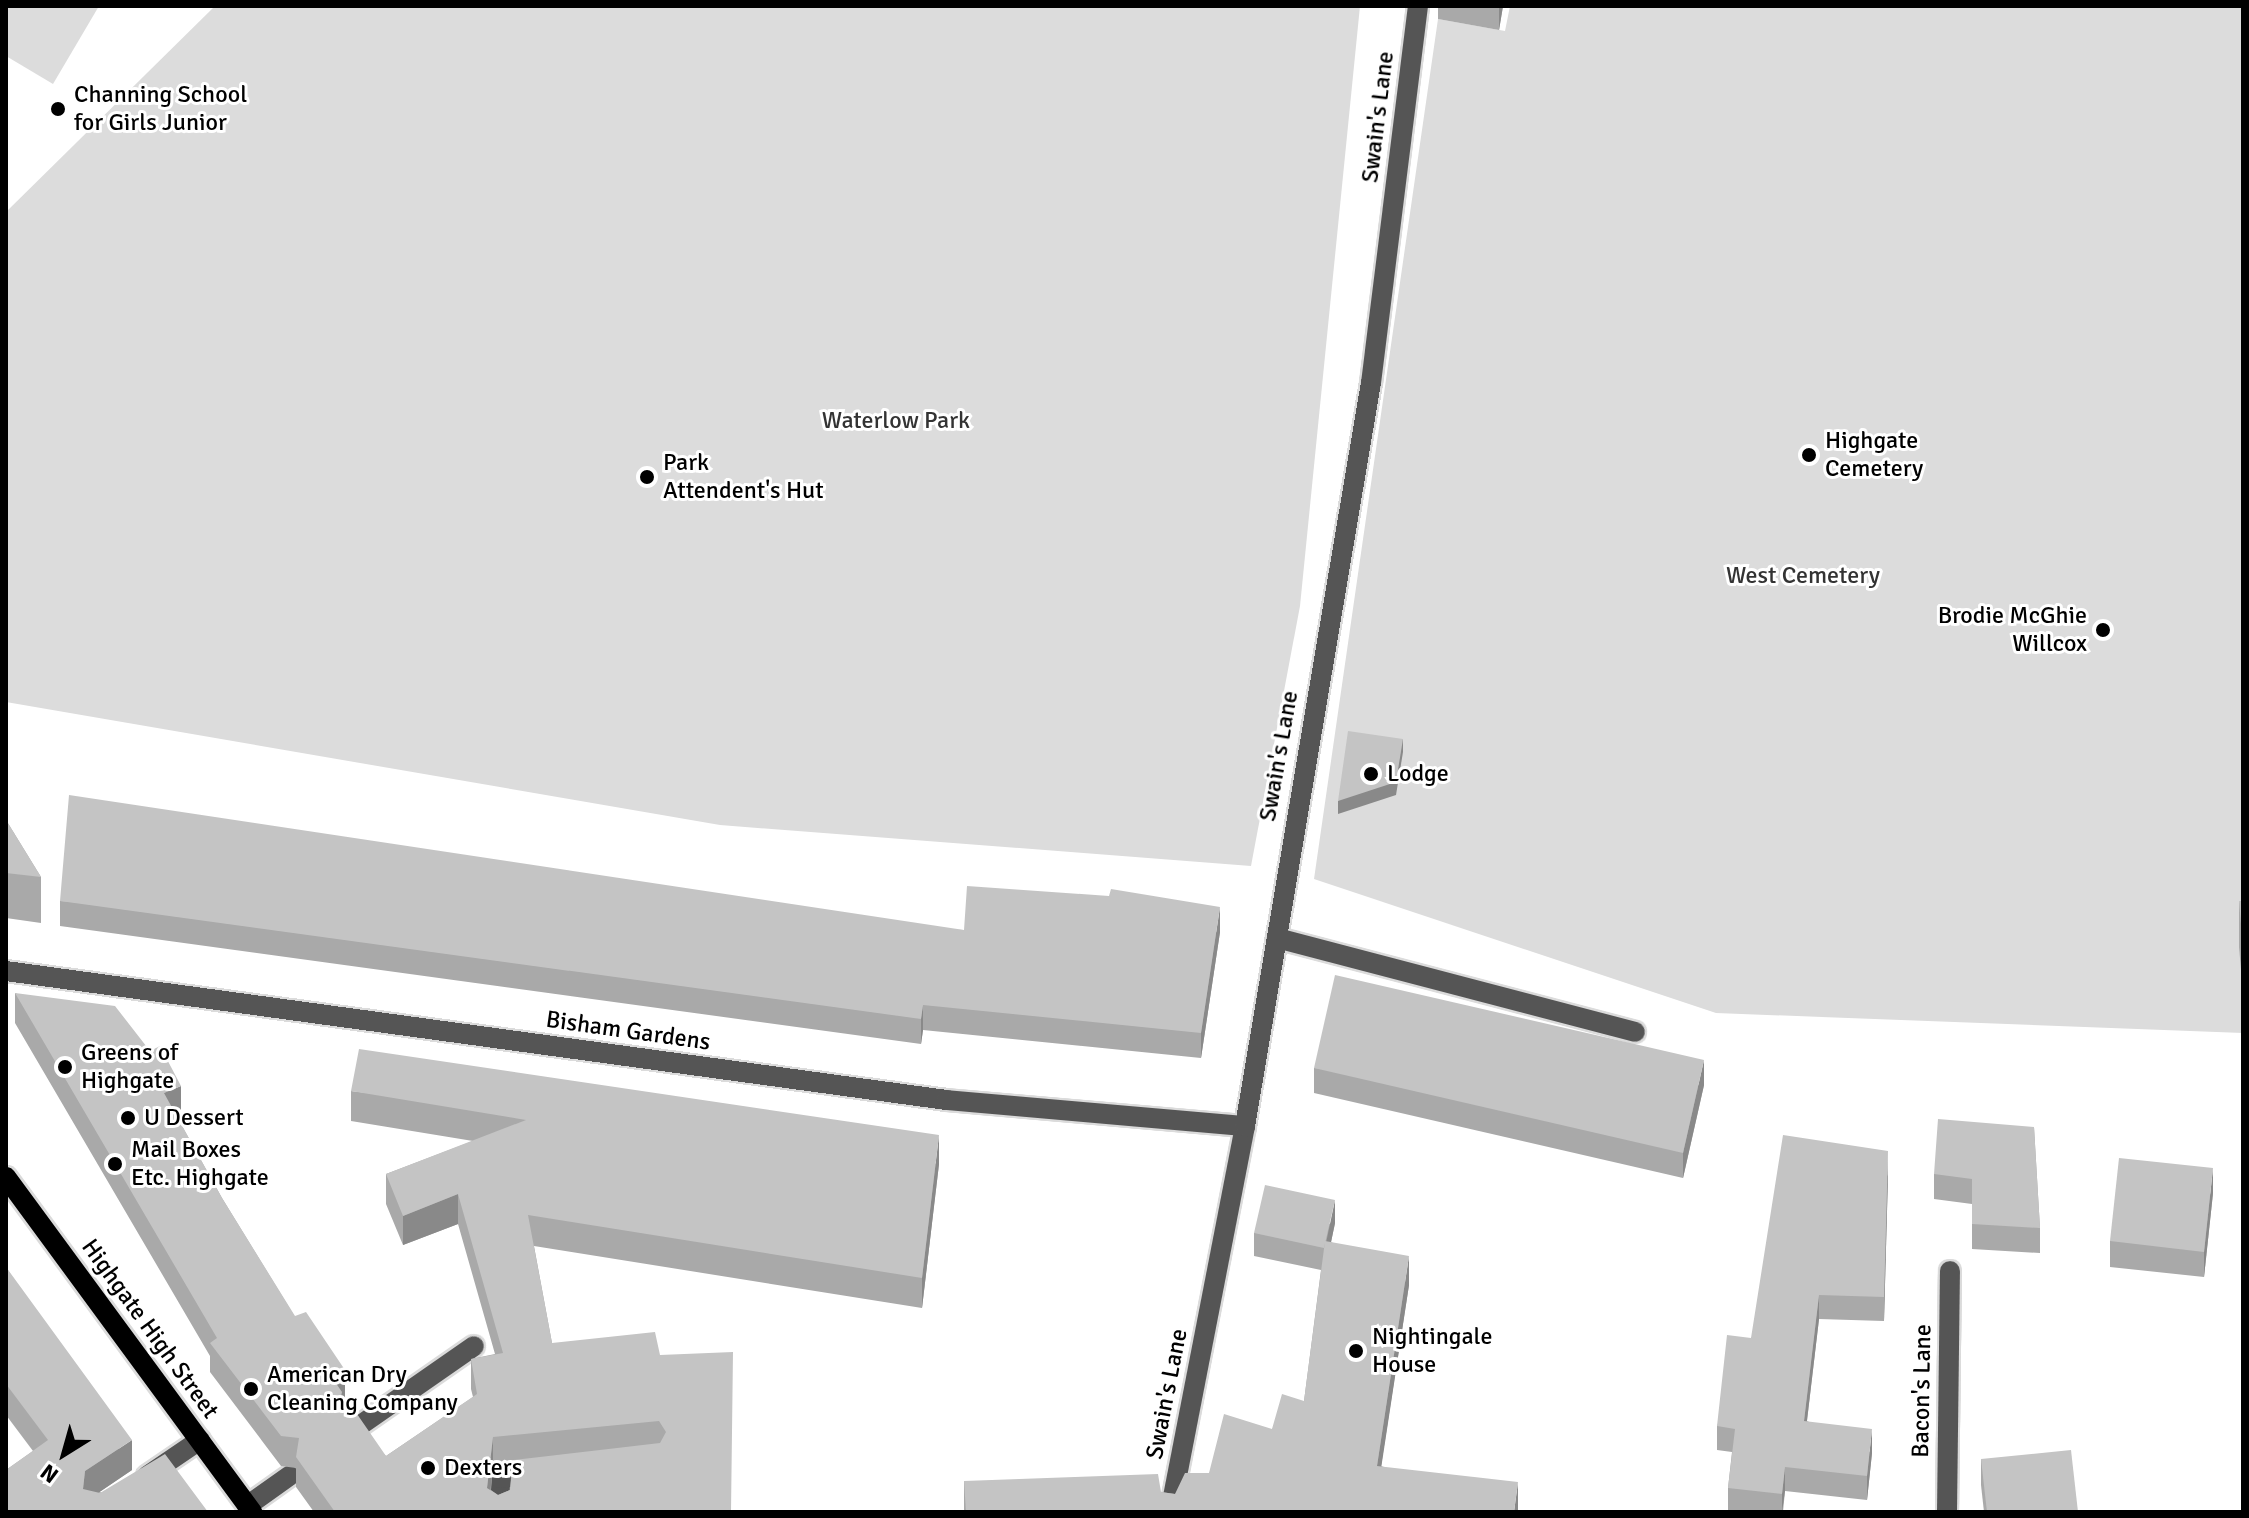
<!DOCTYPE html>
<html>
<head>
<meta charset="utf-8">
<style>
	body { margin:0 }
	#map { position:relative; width:2249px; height:1518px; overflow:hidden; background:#fff; font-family:Signika,sans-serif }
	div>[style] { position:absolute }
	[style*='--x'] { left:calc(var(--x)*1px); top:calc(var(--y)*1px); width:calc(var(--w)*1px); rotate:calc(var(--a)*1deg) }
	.green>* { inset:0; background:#dcdcdc }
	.roads { filter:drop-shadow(2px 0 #dbdbdb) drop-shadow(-2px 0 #dbdbdb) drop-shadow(0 2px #dbdbdb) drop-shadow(0 -2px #dbdbdb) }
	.minor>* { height:20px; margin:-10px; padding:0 10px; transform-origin:10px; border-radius:10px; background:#555 }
	.major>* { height:20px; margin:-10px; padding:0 10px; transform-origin:10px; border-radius:10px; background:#000 }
	.wall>* { inset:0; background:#a9a9a9 }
	.shaded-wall>* { inset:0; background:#898989 }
	.building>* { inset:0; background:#c4c4c4 }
	.dots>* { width:22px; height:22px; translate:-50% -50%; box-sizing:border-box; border:4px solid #fff; border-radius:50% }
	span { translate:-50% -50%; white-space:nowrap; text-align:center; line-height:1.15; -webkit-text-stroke:6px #fff; paint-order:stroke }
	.poi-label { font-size:24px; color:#000 }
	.left { translate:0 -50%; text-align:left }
	.right { translate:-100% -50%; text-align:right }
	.street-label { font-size:24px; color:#000 }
	.park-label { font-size:24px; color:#333 }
	.frame { position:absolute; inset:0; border:8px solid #000; pointer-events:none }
	.north { position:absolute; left:24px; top:1414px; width:80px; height:80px; -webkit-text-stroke:6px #fff; paint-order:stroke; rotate:217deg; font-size:22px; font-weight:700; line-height:32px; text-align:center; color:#000 }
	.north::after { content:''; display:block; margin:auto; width:28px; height:36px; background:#000; clip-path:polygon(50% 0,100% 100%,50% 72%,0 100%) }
</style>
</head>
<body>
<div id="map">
	<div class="green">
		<div style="clip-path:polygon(6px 6px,99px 6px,53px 84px,6px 56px)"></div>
		<div style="clip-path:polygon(215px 6px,1360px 6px,1300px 606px,1251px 866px,720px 825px,6px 702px,6px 212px)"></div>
		<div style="clip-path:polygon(1510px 6px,2243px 6px,2243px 1033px,1716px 1013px,1314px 879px,1438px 19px,1505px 31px)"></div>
	</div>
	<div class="roads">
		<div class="minor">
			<div style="--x:1277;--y:938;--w:370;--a:14.7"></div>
			<div style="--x:6;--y:971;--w:949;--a:7.81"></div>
			<div style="--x:946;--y:1100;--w:300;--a:5"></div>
			<div style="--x:349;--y:1433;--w:152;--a:-34.8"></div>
			<div style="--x:147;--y:1476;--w:64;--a:-34.2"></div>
			<div style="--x:247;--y:1506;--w:52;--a:-35.5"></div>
			<div style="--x:499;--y:1512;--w:34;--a:-88"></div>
			<div style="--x:500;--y:1478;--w:37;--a:-6"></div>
			<div style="--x:1170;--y:1512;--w:393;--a:-79"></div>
			<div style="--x:1245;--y:1126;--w:754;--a:-80.38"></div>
			<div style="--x:1371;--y:383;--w:380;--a:-82.9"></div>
			<div style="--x:1947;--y:1512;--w:241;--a:-89.3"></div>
		</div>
		<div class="major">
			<div style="--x:6;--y:1177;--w:416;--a:53.7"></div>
		</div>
	</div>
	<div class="wall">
		<div style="clip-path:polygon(1438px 6px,1503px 6px,1499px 30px,1438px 19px)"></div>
		<div style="clip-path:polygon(6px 820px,41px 877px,41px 923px,6px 918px)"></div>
		<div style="clip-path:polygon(60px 901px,964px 930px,1220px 932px,1201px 1058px,923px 1030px,921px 1044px,60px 926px)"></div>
		<div style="clip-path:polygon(2239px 901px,2243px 901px,2243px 992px,2239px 947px)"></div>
		<div style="clip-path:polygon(evenodd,15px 993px,150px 1051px,181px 1115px,177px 1117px,222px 1198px,345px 1399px,342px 1402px,342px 1411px,386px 1456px,473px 1397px,471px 1389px,471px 1359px,495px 1354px,458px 1224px,403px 1245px,386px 1204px,386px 1174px,473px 1141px,351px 1121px,351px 1091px,939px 1164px,922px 1308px,534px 1246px,552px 1343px,660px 1355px,732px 1512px,314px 1512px,296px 1487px,296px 1468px,281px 1466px,210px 1372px,210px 1356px,15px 1023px,15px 993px,512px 1465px,510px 1490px,498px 1495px,491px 1490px,493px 1467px,512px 1465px)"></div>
		<div style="clip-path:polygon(1314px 1068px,1704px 1085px,1683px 1178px,1314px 1093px)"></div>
		<div style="clip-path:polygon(2034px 1127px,2040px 1228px,2040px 1253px,1972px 1249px,1972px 1204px,1934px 1199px,1934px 1174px)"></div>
		<div style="clip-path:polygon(1888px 1175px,1884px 1321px,1819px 1319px,1807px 1421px,1872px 1453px,1867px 1500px,1785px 1491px,1783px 1512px,1728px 1512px,1728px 1488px,1732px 1452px,1717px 1450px,1717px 1426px,1751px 1338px)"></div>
		<div style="clip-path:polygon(2213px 1193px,2204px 1277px,2110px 1267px,2110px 1241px)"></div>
		<div style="clip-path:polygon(1335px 1223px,1331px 1242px,1409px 1285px,1381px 1466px,1518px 1512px,964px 1512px,964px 1481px,1161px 1492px,1175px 1494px,1209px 1473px,1272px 1429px,1304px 1401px,1321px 1270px,1254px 1256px,1254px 1233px)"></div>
		<div style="clip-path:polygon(6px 1267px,132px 1470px,99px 1492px,208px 1512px,6px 1512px,6px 1470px,33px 1451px,6px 1415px)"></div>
		<div style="clip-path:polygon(1981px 1459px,2078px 1512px,1984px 1512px,1981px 1485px)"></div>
	</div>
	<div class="shaded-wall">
		<div style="clip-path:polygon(1499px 6px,1503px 6px,1499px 30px)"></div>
		<div style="clip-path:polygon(1403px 739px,1403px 752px,1396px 795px,1338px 814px,1338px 801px)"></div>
		<div style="clip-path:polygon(1220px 907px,1220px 932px,1201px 1058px,1201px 1033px)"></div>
		<div style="clip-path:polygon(923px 1005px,923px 1030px,921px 1044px,921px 1019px)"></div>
		<div style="clip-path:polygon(1704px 1060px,1704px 1085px,1683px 1178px,1683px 1153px)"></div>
		<div style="clip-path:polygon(181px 1086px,181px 1115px,164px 1123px,164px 1093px)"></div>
		<div style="clip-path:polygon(939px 1135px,939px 1164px,922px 1308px,922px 1278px)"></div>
		<div style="clip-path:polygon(1888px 1151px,1888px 1175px,1884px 1321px,1884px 1297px)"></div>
		<div style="clip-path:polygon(2213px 1168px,2213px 1193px,2204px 1277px,2204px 1252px)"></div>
		<div style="clip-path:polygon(458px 1194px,458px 1224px,403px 1245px,403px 1216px)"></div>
		<div style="clip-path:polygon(1335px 1200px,1335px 1223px,1325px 1271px,1325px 1248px)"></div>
		<div style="clip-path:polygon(1409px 1256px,1409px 1285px,1377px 1495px,1377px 1466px)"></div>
		<div style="clip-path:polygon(1819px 1295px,1819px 1319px,1804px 1445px,1804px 1421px)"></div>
		<div style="clip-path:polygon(345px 1370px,345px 1399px,342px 1402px,342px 1422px,338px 1440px,333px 1379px)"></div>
		<div style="clip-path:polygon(1872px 1429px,1872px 1453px,1867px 1500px,1867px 1476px)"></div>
		<div style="clip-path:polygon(493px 1437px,493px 1467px,488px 1512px,487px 1488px)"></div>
		<div style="clip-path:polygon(132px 1440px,132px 1470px,85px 1502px,83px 1489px,85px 1471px)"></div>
		<div style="clip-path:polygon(1785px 1467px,1785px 1491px,1782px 1512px,1782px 1494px)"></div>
		<div style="clip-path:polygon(1518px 1482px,1518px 1512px,1514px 1512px)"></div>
	</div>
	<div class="building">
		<div style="clip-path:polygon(1348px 731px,1403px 739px,1396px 782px,1338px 801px)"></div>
		<div style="clip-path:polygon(69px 795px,964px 930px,967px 886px,1109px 896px,1111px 889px,1220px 907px,1201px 1033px,923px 1005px,921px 1019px,60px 901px)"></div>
		<div style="clip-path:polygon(6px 820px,41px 877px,6px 873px)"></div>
		<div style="clip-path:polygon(2239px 901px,2243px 901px,2243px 947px)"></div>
		<div style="clip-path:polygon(1335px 975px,1704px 1060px,1683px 1153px,1314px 1068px)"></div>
		<div style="clip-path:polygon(evenodd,15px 993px,115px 1006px,150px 1051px,160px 1046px,181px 1086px,164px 1093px,222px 1198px,295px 1316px,306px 1312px,345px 1370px,333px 1379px,342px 1392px,338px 1410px,357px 1414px,386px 1456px,477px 1394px,471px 1359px,503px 1353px,458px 1194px,403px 1216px,386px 1174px,526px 1120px,351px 1091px,359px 1049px,939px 1135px,922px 1278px,528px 1215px,552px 1343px,655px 1332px,660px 1355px,733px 1352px,731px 1512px,335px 1512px,296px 1457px,299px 1438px,281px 1436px,210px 1343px,217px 1338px,15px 993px,659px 1421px,666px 1432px,660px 1443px,513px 1460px,510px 1490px,498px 1495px,487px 1488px,493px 1437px,659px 1421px)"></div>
		<div style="clip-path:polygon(1938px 1119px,2034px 1127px,2040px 1228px,1972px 1224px,1972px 1179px,1934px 1174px)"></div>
		<div style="clip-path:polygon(1783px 1135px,1888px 1151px,1884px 1297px,1819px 1295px,1804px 1421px,1872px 1429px,1867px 1476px,1785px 1467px,1782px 1494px,1728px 1488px,1735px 1429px,1717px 1426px,1727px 1335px,1751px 1338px)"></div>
		<div style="clip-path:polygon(2119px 1158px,2213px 1168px,2204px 1252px,2110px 1241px)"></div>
		<div style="clip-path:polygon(1265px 1185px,1335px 1200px,1324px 1248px,1254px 1233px)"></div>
		<div style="clip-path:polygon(1325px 1241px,1409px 1256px,1377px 1466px,1518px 1482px,1514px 1512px,966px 1512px,964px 1481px,1158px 1474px,1161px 1492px,1175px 1494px,1185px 1473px,1209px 1473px,1224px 1414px,1272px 1429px,1282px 1394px,1304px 1401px)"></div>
		<div style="clip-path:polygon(6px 1267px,132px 1440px,85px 1471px,83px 1489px,100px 1493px,165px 1454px,208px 1512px,10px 1512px,6px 1507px,6px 1470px,48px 1440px,6px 1384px)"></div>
		<div style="clip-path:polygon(2071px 1450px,2078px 1512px,1987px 1512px,1981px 1459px)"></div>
	</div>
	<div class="dots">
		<div style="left:58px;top:109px;background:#000"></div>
		<div style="left:1809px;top:455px;background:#000"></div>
		<div style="left:647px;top:477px;background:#000"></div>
		<div style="left:2103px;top:630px;background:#000"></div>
		<div style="left:1371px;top:774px;background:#000"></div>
		<div style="left:65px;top:1067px;background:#000"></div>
		<div style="left:128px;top:1118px;background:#000"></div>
		<div style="left:115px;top:1164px;background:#000"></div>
		<div style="left:1356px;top:1351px;background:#000"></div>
		<div style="left:251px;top:1389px;background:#000"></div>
		<div style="left:428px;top:1468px;background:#000"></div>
	</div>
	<div class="poi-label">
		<span class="left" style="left:74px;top:109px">Channing School<br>for Girls Junior</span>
		<span class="left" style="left:1825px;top:455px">Highgate<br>Cemetery</span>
		<span class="left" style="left:663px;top:477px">Park<br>Attendent's Hut</span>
		<span class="right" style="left:2087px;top:630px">Brodie McGhie<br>Willcox</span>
		<span class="left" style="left:1387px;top:774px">Lodge</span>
		<span class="left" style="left:81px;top:1067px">Greens of<br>Highgate</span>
		<span class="left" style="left:144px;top:1118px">U Dessert</span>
		<span class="left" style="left:131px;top:1164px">Mail Boxes<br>Etc. Highgate</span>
		<span class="left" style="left:1372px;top:1351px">Nightingale<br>House</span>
		<span class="left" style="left:267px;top:1389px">American Dry<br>Cleaning Company</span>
		<span class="left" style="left:444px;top:1468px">Dexters</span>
	</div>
	<div class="street-label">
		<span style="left:1378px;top:117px;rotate:-83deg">Swain's Lane</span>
		<span style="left:1279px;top:756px;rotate:-80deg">Swain's Lane</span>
		<span style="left:628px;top:1031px;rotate:8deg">Bisham Gardens</span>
		<span style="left:150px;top:1329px;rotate:54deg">Highgate High Street</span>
		<span style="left:1922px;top:1391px;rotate:-89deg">Bacon's Lane</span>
		<span style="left:1167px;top:1394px;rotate:-79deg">Swain's Lane</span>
	</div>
	<div class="park-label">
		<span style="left:896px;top:421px">Waterlow Park</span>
		<span style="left:1803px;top:576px">West Cemetery</span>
	</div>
	<div class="frame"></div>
	<div class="north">N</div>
</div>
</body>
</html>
